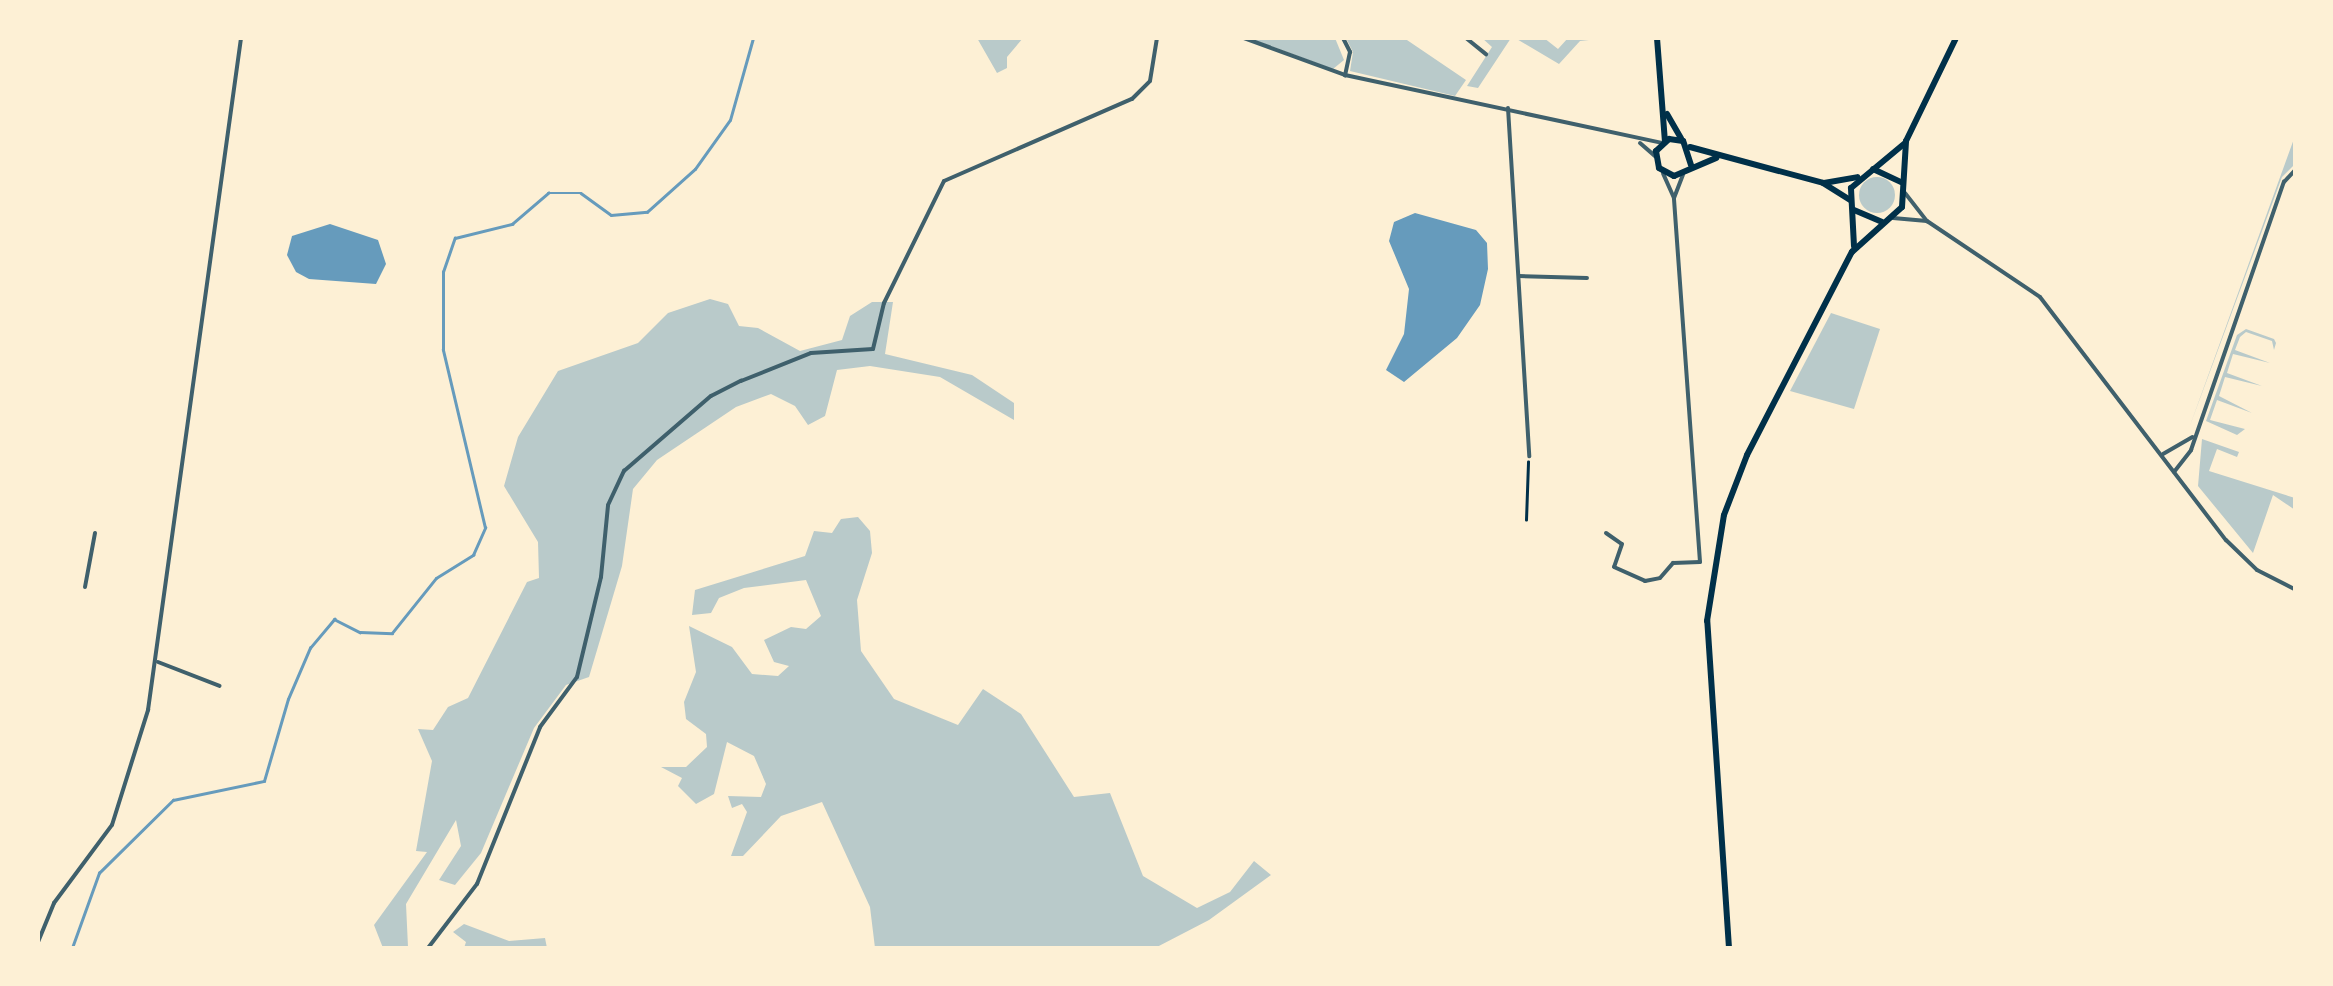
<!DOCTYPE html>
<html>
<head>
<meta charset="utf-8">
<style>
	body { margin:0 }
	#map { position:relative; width:2333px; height:986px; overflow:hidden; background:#fdf0d5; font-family:Raleway,sans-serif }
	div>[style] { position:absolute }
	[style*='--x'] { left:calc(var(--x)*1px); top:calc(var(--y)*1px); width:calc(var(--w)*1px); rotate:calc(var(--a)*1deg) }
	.green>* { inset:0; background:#b9caca }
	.round { border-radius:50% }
	.water>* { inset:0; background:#669bbc }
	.stream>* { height:2.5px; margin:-1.25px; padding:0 1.25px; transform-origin:1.25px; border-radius:1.25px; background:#669bbc }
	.path>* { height:2.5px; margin:-1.25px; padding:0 1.25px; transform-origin:1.25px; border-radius:1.25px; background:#003049 }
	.minor>* { height:4px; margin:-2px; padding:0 2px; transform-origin:2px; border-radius:2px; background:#3f606c }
	.secondary>* { height:6px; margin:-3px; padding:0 3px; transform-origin:3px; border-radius:3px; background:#003049 }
	.primary>* { height:6px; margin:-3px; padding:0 3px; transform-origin:3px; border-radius:3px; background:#003049 }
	span { translate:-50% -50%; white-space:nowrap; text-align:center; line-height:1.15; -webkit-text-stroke:9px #fdf0d5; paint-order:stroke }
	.frame { position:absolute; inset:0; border:40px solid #fdf0d5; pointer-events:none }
</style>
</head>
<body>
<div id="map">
	<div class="green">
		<div style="clip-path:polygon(977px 38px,1023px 38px,1007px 57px,1007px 68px,997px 73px)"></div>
		<div style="clip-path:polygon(1249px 38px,1335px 38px,1344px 60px,1333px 69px)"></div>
		<div style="clip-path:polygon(1346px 38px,1404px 38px,1466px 80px,1455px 96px,1350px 71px,1353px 52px)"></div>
		<div style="clip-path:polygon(1482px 38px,1511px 38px,1478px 88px,1467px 86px,1492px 47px)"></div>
		<div style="clip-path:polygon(1515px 38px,1544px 38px,1558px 49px,1568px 38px,1598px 39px,1580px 41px,1559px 64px)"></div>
		<div style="clip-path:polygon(2295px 136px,2295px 164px,2282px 177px,2188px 431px)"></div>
		<div class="round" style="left:1859px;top:177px;width:36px;height:36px"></div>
		<div style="clip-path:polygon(710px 299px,728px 304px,739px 326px,758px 328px,800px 351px,842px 340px,850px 316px,872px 302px,893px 302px,885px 354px,972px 375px,1014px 403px,1014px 420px,940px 377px,870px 366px,837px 370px,825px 416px,808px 425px,795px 406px,771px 394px,736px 407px,657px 460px,633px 489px,622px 566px,589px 677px,566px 685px,534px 728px,481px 853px,455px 885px,439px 880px,461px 846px,456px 820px,406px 904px,408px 947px,383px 948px,374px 925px,427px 852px,416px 851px,432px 761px,418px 729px,433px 730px,448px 707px,468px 698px,527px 582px,539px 578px,538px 542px,504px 486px,518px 437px,558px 371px,638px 343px,668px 313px)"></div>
		<div style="clip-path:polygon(1831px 313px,1880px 329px,1854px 409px,1790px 391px)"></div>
		<div style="clip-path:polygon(2246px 329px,2274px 339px,2276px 343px,2274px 350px,2272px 341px,2246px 332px,2240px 337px,2235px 350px,2270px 363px,2233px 354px,2227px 373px,2262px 386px,2225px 377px,2219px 396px,2252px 413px,2217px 400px,2210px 420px,2245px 429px,2237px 435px,2206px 421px,2237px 335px)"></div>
		<div style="clip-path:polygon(2202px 439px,2239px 452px,2237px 457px,2217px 449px,2209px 471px,2295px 498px,2295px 510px,2273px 495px,2253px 553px,2198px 486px)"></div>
		<div style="clip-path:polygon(858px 517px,870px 531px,872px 553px,857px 600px,861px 651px,894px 699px,958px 725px,983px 689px,1021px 714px,1074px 797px,1110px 793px,1143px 876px,1197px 908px,1230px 892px,1254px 861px,1271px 875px,1209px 920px,1155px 948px,875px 948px,870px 907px,822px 802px,781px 816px,743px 856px,731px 856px,747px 812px,742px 804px,732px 808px,728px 796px,761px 797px,766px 784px,754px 756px,727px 742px,714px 794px,696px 804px,678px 786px,682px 778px,661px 767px,686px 767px,707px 747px,706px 734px,686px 719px,684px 702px,696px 672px,689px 626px,732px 647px,752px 674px,778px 676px,789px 666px,774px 662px,764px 640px,791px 627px,806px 629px,821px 616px,806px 580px,744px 588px,719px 598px,711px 613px,692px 615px,695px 590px,805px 556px,814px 531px,832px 533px,841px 519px)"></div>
		<div style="clip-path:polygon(464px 924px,509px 941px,545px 938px,547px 948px,464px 948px,466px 942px,453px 932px)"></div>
	</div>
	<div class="water">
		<div style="clip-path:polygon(1415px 213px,1476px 230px,1487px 243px,1488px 269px,1480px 305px,1457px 338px,1404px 382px,1386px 370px,1404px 334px,1409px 289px,1389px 241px,1394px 222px)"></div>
		<div style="clip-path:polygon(330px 224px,378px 240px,386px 264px,376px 284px,309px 279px,296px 272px,287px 255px,292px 236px)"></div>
	</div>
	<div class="stream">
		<div style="--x:72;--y:948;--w:80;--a:-70.2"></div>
		<div style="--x:99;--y:873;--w:104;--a:-44.6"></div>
		<div style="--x:173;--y:800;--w:93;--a:-11.8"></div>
		<div style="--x:264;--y:781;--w:85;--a:-73.7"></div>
		<div style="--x:288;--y:699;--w:56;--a:-66.7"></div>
		<div style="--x:310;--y:648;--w:38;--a:-50"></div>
		<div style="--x:334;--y:619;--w:29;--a:27"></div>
		<div style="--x:360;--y:632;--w:32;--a:2"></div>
		<div style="--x:392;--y:633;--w:70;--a:-51.3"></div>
		<div style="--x:436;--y:578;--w:44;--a:-31.9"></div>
		<div style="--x:473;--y:555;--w:30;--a:-66"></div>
		<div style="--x:485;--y:528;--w:183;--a:-103.3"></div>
		<div style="--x:443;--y:350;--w:78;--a:-90"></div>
		<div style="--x:443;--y:272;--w:36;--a:-71"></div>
		<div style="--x:455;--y:238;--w:59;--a:-13.8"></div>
		<div style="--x:512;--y:224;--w:48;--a:-40.7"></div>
		<div style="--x:548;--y:193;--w:33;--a:0"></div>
		<div style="--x:581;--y:193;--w:37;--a:36"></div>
		<div style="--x:611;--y:215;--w:36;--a:-5"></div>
		<div style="--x:647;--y:212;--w:64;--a:-41.9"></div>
		<div style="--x:695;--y:169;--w:60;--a:-54.5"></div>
		<div style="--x:730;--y:120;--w:85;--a:-74.3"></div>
	</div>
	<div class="path">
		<div style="--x:1526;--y:520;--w:58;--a:-88"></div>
	</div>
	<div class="minor">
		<div style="--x:1244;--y:38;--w:108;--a:20.1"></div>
		<div style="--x:1345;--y:75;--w:324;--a:12.1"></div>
		<div style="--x:1343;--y:38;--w:16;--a:63"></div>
		<div style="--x:1350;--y:52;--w:24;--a:102"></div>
		<div style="--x:1466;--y:38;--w:26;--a:39"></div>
		<div style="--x:1508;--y:108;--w:349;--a:86.5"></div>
		<div style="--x:1640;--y:143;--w:20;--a:41"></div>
		<div style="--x:1905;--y:193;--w:36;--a:52"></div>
		<div style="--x:1927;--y:221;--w:136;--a:33.9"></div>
		<div style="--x:2040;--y:297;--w:306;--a:52.6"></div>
		<div style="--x:2226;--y:540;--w:43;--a:44.1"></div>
		<div style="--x:2257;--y:570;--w:44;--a:27.1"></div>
		<div style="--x:1674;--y:198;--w:25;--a:-69"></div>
		<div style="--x:1893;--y:218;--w:34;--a:5"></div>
		<div style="--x:1519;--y:276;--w:68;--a:1.7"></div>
		<div style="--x:2163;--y:454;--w:34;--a:-30"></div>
		<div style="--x:2174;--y:472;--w:28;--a:-52"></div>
		<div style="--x:2191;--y:450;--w:284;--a:-70.9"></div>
		<div style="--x:2284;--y:182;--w:18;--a:-47"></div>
		<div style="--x:1606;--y:533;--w:19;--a:35"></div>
		<div style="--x:1622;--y:544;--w:24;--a:109"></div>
		<div style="--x:1614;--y:567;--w:34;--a:24"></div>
		<div style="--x:1645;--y:581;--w:15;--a:-11"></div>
		<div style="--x:1660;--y:578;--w:20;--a:-49"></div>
		<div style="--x:1673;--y:563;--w:27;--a:-2"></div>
		<div style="--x:1700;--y:562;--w:365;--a:-94.1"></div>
		<div style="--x:1674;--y:198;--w:27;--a:-114"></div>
		<div style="--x:85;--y:587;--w:55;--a:-79.5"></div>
		<div style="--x:158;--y:662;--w:66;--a:21.2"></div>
		<div style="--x:38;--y:942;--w:42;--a:-67.7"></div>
		<div style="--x:54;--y:903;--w:97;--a:-53.4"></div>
		<div style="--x:112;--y:825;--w:121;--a:-72.6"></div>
		<div style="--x:148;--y:710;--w:678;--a:-82.12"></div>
		<div style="--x:428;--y:948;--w:81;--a:-52.6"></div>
		<div style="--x:477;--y:884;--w:169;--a:-68.1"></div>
		<div style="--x:540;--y:727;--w:62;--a:-53.5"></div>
		<div style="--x:577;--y:677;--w:103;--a:-76.5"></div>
		<div style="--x:601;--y:577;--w:72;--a:-84.4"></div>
		<div style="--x:608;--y:505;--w:38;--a:-65"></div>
		<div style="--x:624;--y:471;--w:115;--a:-40.8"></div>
		<div style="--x:711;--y:396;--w:34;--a:-27"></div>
		<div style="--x:741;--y:381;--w:75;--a:-21.8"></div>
		<div style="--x:811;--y:353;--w:62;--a:-3.7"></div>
		<div style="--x:873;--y:349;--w:47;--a:-76.6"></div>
		<div style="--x:884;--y:303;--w:136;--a:-63.8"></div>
		<div style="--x:944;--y:181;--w:205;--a:-23.6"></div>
		<div style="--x:1132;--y:99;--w:25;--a:-45"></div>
		<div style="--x:1150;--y:81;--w:44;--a:-80.8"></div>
	</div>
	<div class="secondary">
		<div style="--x:1657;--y:38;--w:103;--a:85.6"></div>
		<div style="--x:1667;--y:114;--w:28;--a:60"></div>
		<div style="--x:1690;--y:147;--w:138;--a:15.1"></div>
		<div style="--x:1823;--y:183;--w:32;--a:32"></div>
		<div style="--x:1691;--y:165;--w:25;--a:-108"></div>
		<div style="--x:1683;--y:141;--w:14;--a:-172"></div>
		<div style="--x:1669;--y:139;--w:18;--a:137"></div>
		<div style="--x:1656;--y:151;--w:17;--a:80"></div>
		<div style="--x:1659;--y:168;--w:17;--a:28"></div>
		<div style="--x:1674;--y:176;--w:46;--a:-23.2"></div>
		<div style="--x:1824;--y:183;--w:34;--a:-10"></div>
	</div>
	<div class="primary">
		<div style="--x:1873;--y:169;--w:31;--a:25"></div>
		<div style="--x:1854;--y:210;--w:30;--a:23"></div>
		<div style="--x:1854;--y:246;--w:58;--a:-93"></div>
		<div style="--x:1851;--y:188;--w:70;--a:-39.8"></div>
		<div style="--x:1729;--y:948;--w:328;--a:-93.8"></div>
		<div style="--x:1707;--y:621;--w:107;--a:-80.9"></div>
		<div style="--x:1724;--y:515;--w:64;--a:-69"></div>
		<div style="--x:1747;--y:455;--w:229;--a:-62.7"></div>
		<div style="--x:1852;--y:252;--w:67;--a:-42"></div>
		<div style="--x:1902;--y:207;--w:66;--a:-86.5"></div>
		<div style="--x:1906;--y:141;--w:114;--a:-64.1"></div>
	</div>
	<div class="frame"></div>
</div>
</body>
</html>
